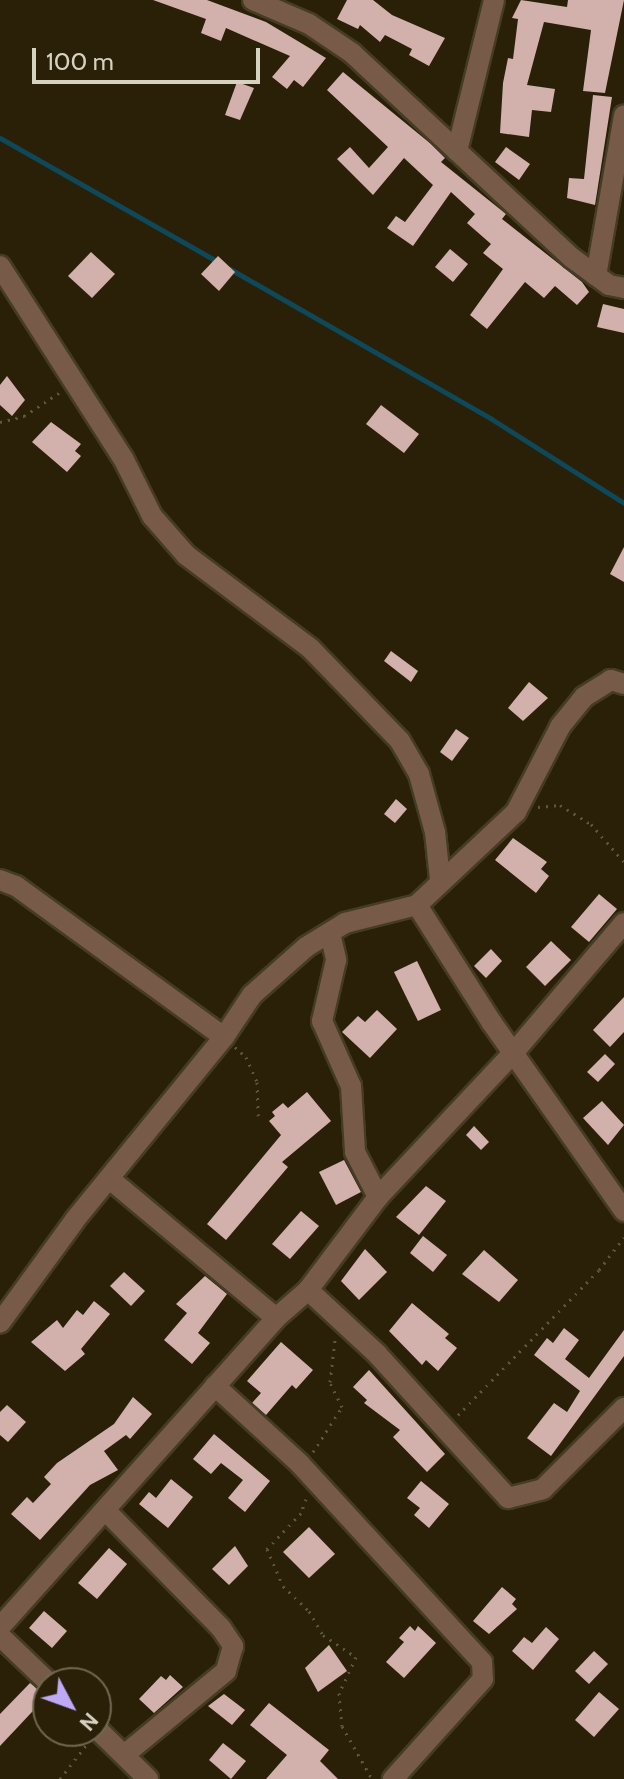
<!DOCTYPE html>
<html>
<head>
<meta charset="utf-8">
<style>
	body { margin:0 }
	#map { position:relative; width:624px; height:1779px; overflow:hidden; background:#292007; font-family:Cabin,sans-serif }
	div>[style] { position:absolute }
	[style*='--x'] { left:calc(var(--x)*1px); top:calc(var(--y)*1px); width:calc(var(--w)*1px); rotate:calc(var(--a)*1deg) }
	.stream>* { height:5px; margin:-2.5px; padding:0 2.5px; transform-origin:2.5px; border-radius:2.5px; background:#0e4859 }
	.building>* { inset:0; background:#d2b0ab }
	.path>* { height:3px; margin-top:-1.5px; transform-origin:0; background:repeating-linear-gradient(90deg,#5d553f 0 2px,transparent 0 8px) }
	.roads { filter:drop-shadow(2px 0 #453c25) drop-shadow(-2px 0 #453c25) drop-shadow(0 2px #453c25) drop-shadow(0 -2px #453c25) }
	.minor>* { height:20px; margin:-10px; padding:0 10px; transform-origin:10px; border-radius:10px; background:#775b48 }
	span { translate:-50% -50%; white-space:nowrap; text-align:center; line-height:1.15; -webkit-text-stroke:8px #292007; paint-order:stroke }
	.north { position:absolute; left:32px; top:1667px; width:80px; height:80px; box-sizing:border-box; background:#292007; border:2px solid #6f6752; border-radius:50%; rotate:131deg; font-size:22px; font-weight:700; line-height:32px; text-align:center; color:#d7d1c2 }
	.north::after { content:''; display:block; margin:auto; width:28px; height:36px; background:#bea9f4; clip-path:polygon(50% 0,100% 100%,50% 72%,0 100%) }
	.scale { position:absolute; left:32px; top:48px; width:228px; height:36px; box-sizing:border-box; border:4px solid #d7d1c2; border-top:0; padding-left:10px; font-size:24px; line-height:28px; white-space:nowrap; color:#d7d1c2; -webkit-text-stroke:6px #292007; paint-order:stroke }
</style>
</head>
<body>
<div id="map">
	<div class="stream">
		<div style="--x:0;--y:138;--w:251;--a:29.6"></div>
		<div style="--x:230;--y:269;--w:300;--a:29.8"></div>
		<div style="--x:490;--y:418;--w:159;--a:32.4"></div>
	</div>
	<div class="building">
		<div style="clip-path:polygon(153px 0,207px 0,266px 22px,326px 58px,303px 87px,294px 80px,287px 89px,272px 77px,290px 56px,226px 28px,221px 41px,201px 33px,206px 19px)"></div>
		<div style="clip-path:polygon(347px 0,373px 0,392px 15px,445px 38px,429px 66px,409px 55px,412px 49px,385px 35px,380px 42px,360px 25px,358px 29px,337px 19px)"></div>
		<div style="clip-path:polygon(521px 0,567px 7px,568px 0,624px 0,605px 93px,583px 91px,591px 30px,544px 22px,527px 85px,555px 89px,551px 112px,532px 110px,529px 137px,500px 133px,503px 83px,508px 58px,513px 59px,518px 19px,512px 18px)"></div>
		<div style="clip-path:polygon(343px 72px,431px 144px,445px 158px,441px 162px,506px 214px,502px 219px,582px 282px,589px 292px,577px 305px,555px 286px,544px 298px,525px 282px,487px 329px,470px 315px,503px 269px,483px 253px,491px 244px,467px 223px,475px 214px,451px 192px,413px 246px,387px 228px,396px 216px,405px 222px,433px 185px,404px 158px,373px 195px,337px 159px,350px 147px,369px 168px,388px 147px,327px 90px)"></div>
		<div style="clip-path:polygon(237px 82px,254px 88px,240px 120px,225px 115px)"></div>
		<div style="clip-path:polygon(593px 95px,612px 97px,595px 205px,567px 198px,569px 178px,584px 179px)"></div>
		<div style="clip-path:polygon(506px 147px,530px 164px,519px 180px,495px 162px)"></div>
		<div style="clip-path:polygon(450px 249px,468px 264px,453px 282px,435px 267px)"></div>
		<div style="clip-path:polygon(91px 252px,115px 274px,92px 298px,68px 276px)"></div>
		<div style="clip-path:polygon(218px 256px,235px 272px,219px 291px,201px 274px)"></div>
		<div style="clip-path:polygon(603px 304px,624px 309px,624px 333px,597px 327px)"></div>
		<div style="clip-path:polygon(7px 376px,25px 400px,12px 416px,0 405px,0 385px)"></div>
		<div style="clip-path:polygon(381px 405px,419px 434px,404px 453px,366px 424px)"></div>
		<div style="clip-path:polygon(51px 422px,81px 444px,75px 451px,81px 456px,67px 472px,32px 442px)"></div>
		<div style="clip-path:polygon(624px 547px,624px 582px,610px 574px)"></div>
		<div style="clip-path:polygon(391px 651px,418px 671px,411px 682px,384px 661px)"></div>
		<div style="clip-path:polygon(529px 682px,548px 698px,523px 721px,508px 708px)"></div>
		<div style="clip-path:polygon(456px 729px,469px 738px,452px 761px,440px 752px)"></div>
		<div style="clip-path:polygon(396px 799px,407px 809px,395px 823px,384px 814px)"></div>
		<div style="clip-path:polygon(513px 838px,547px 862px,541px 869px,549px 876px,536px 893px,495px 860px)"></div>
		<div style="clip-path:polygon(599px 894px,617px 909px,589px 942px,571px 927px)"></div>
		<div style="clip-path:polygon(551px 941px,571px 960px,545px 986px,526px 967px)"></div>
		<div style="clip-path:polygon(491px 949px,502px 961px,486px 978px,474px 966px)"></div>
		<div style="clip-path:polygon(417px 961px,441px 1010px,418px 1021px,394px 972px)"></div>
		<div style="clip-path:polygon(624px 997px,624px 1032px,610px 1047px,593px 1030px)"></div>
		<div style="clip-path:polygon(377px 1010px,397px 1029px,370px 1058px,342px 1032px,358px 1016px,365px 1022px)"></div>
		<div style="clip-path:polygon(605px 1054px,615px 1064px,598px 1082px,587px 1072px)"></div>
		<div style="clip-path:polygon(307px 1092px,331px 1121px,282px 1162px,288px 1167px,226px 1240px,207px 1224px,281px 1135px,269px 1121px,275px 1116px,272px 1112px,283px 1103px,288px 1108px)"></div>
		<div style="clip-path:polygon(602px 1101px,624px 1125px,608px 1145px,583px 1118px)"></div>
		<div style="clip-path:polygon(474px 1126px,489px 1142px,481px 1150px,466px 1135px)"></div>
		<div style="clip-path:polygon(344px 1160px,361px 1192px,336px 1205px,319px 1172px)"></div>
		<div style="clip-path:polygon(426px 1186px,446px 1201px,419px 1235px,396px 1217px)"></div>
		<div style="clip-path:polygon(301px 1211px,319px 1226px,290px 1259px,272px 1244px)"></div>
		<div style="clip-path:polygon(423px 1236px,447px 1255px,433px 1272px,410px 1253px)"></div>
		<div style="clip-path:polygon(365px 1249px,387px 1272px,359px 1300px,341px 1281px)"></div>
		<div style="clip-path:polygon(484px 1250px,518px 1280px,499px 1302px,462px 1274px)"></div>
		<div style="clip-path:polygon(124px 1272px,145px 1291px,131px 1306px,110px 1286px)"></div>
		<div style="clip-path:polygon(205px 1276px,227px 1294px,198px 1333px,210px 1343px,192px 1364px,164px 1340px,187px 1313px,176px 1304px)"></div>
		<div style="clip-path:polygon(94px 1301px,110px 1314px,81px 1349px,85px 1354px,65px 1371px,31px 1342px,57px 1320px,63px 1328px,77px 1310px,83px 1315px)"></div>
		<div style="clip-path:polygon(412px 1303px,449px 1334px,445px 1338px,457px 1348px,438px 1371px,426px 1360px,422px 1365px,389px 1331px)"></div>
		<div style="clip-path:polygon(564px 1328px,579px 1340px,565px 1359px,589px 1378px,624px 1330px,624px 1356px,551px 1456px,527px 1438px,554px 1403px,567px 1412px,580px 1391px,534px 1355px,547px 1338px,553px 1343px)"></div>
		<div style="clip-path:polygon(281px 1342px,313px 1370px,296px 1389px,292px 1385px,266px 1415px,252px 1403px,261px 1393px,247px 1381px)"></div>
		<div style="clip-path:polygon(369px 1370px,445px 1454px,427px 1472px,393px 1437px,400px 1430px,364px 1403px,367px 1400px,353px 1387px)"></div>
		<div style="clip-path:polygon(133px 1397px,152px 1414px,130px 1439px,126px 1435px,104px 1451px,118px 1470px,90px 1485px,40px 1540px,11px 1514px,27px 1497px,33px 1503px,51px 1484px,44px 1477px,57px 1463px,114px 1424px)"></div>
		<div style="clip-path:polygon(7px 1405px,26px 1422px,8px 1442px,0 1435px,0 1412px)"></div>
		<div style="clip-path:polygon(214px 1434px,270px 1481px,245px 1512px,228px 1498px,243px 1480px,221px 1463px,211px 1474px,193px 1459px)"></div>
		<div style="clip-path:polygon(171px 1479px,193px 1497px,168px 1528px,139px 1504px,149px 1492px,156px 1498px)"></div>
		<div style="clip-path:polygon(421px 1481px,449px 1504px,429px 1528px,414px 1515px,420px 1508px,407px 1498px)"></div>
		<div style="clip-path:polygon(309px 1527px,335px 1554px,309px 1578px,283px 1552px)"></div>
		<div style="clip-path:polygon(235px 1546px,248px 1566px,229px 1585px,212px 1569px)"></div>
		<div style="clip-path:polygon(109px 1548px,127px 1564px,97px 1599px,78px 1583px)"></div>
		<div style="clip-path:polygon(502px 1587px,516px 1599px,512px 1604px,517px 1609px,489px 1634px,473px 1621px)"></div>
		<div style="clip-path:polygon(44px 1611px,67px 1631px,52px 1648px,29px 1628px)"></div>
		<div style="clip-path:polygon(410px 1626px,415px 1631px,418px 1626px,436px 1643px,404px 1678px,386px 1662px,404px 1642px,399px 1638px)"></div>
		<div style="clip-path:polygon(546px 1627px,559px 1639px,533px 1670px,512px 1651px,524px 1637px,532px 1643px)"></div>
		<div style="clip-path:polygon(329px 1645px,347px 1671px,318px 1692px,305px 1668px)"></div>
		<div style="clip-path:polygon(594px 1651px,608px 1664px,589px 1684px,575px 1671px)"></div>
		<div style="clip-path:polygon(170px 1675px,183px 1687px,154px 1713px,139px 1699px,161px 1676px,166px 1680px)"></div>
		<div style="clip-path:polygon(30px 1683px,47px 1696px,0 1746px,0 1714px)"></div>
		<div style="clip-path:polygon(599px 1692px,619px 1709px,594px 1737px,575px 1720px)"></div>
		<div style="clip-path:polygon(224px 1694px,245px 1710px,232px 1725px,208px 1706px)"></div>
		<div style="clip-path:polygon(269px 1703px,329px 1750px,320px 1761px,338px 1779px,266px 1779px,287px 1755px,250px 1725px)"></div>
		<div style="clip-path:polygon(223px 1743px,246px 1761px,231px 1779px,209px 1760px)"></div>
	</div>
	<div class="path">
		<div style="--x:0;--y:422;--w:25;--a:-14"></div>
		<div style="--x:24;--y:416;--w:43;--a:-33.7"></div>
		<div style="--x:538;--y:807;--w:22;--a:-5"></div>
		<div style="--x:560;--y:805;--w:36;--a:32"></div>
		<div style="--x:591;--y:824;--w:50;--a:49"></div>
		<div style="--x:235;--y:1047;--w:15;--a:42"></div>
		<div style="--x:246;--y:1057;--w:27;--a:66"></div>
		<div style="--x:257;--y:1082;--w:34;--a:88"></div>
		<div style="--x:458;--y:1415;--w:202;--a:-45.8"></div>
		<div style="--x:599;--y:1270;--w:41;--a:-52.9"></div>
		<div style="--x:313;--y:1452;--w:54;--a:-57.2"></div>
		<div style="--x:342;--y:1407;--w:28;--a:-116"></div>
		<div style="--x:330;--y:1382;--w:42;--a:-83.2"></div>
		<div style="--x:306;--y:1499;--w:15;--a:110"></div>
		<div style="--x:301;--y:1513;--w:50;--a:133.4"></div>
		<div style="--x:267;--y:1549;--w:40;--a:66.6"></div>
		<div style="--x:283;--y:1586;--w:36;--a:44"></div>
		<div style="--x:309;--y:1611;--w:28;--a:60"></div>
		<div style="--x:323;--y:1635;--w:40;--a:34"></div>
		<div style="--x:356;--y:1657;--w:40;--a:115"></div>
		<div style="--x:339;--y:1693;--w:33;--a:85"></div>
		<div style="--x:342;--y:1726;--w:61;--a:60.5"></div>
		<div style="--x:60;--y:1779;--w:44;--a:-52.4"></div>
	</div>
	<div class="roads">
		<div class="minor">
			<div style="--x:253;--y:0;--w:61;--a:23.2"></div>
			<div style="--x:309;--y:24;--w:52;--a:34"></div>
			<div style="--x:352;--y:53;--w:301;--a:43"></div>
			<div style="--x:572;--y:258;--w:46;--a:36.1"></div>
			<div style="--x:609;--y:285;--w:15;--a:11"></div>
			<div style="--x:457;--y:151;--w:155;--a:-76.2"></div>
			<div style="--x:0;--y:266;--w:228;--a:57.4"></div>
			<div style="--x:123;--y:458;--w:65;--a:63.4"></div>
			<div style="--x:152;--y:516;--w:52;--a:48.9"></div>
			<div style="--x:186;--y:555;--w:155;--a:36.9"></div>
			<div style="--x:310;--y:648;--w:129;--a:45.9"></div>
			<div style="--x:400;--y:741;--w:38;--a:60"></div>
			<div style="--x:419;--y:774;--w:60;--a:74.6"></div>
			<div style="--x:435;--y:832;--w:47;--a:83.9"></div>
			<div style="--x:596;--y:276;--w:163;--a:-80.1"></div>
			<div style="--x:624;--y:684;--w:14;--a:-163"></div>
			<div style="--x:611;--y:680;--w:32;--a:148"></div>
			<div style="--x:584;--y:697;--w:38;--a:129"></div>
			<div style="--x:560;--y:727;--w:96;--a:117.4"></div>
			<div style="--x:516;--y:812;--w:136;--a:136.8"></div>
			<div style="--x:417;--y:905;--w:140;--a:57.6"></div>
			<div style="--x:492;--y:1023;--w:230;--a:54.9"></div>
			<div style="--x:0;--y:880;--w:17;--a:21"></div>
			<div style="--x:16;--y:886;--w:257;--a:36"></div>
			<div style="--x:224;--y:1037;--w:236;--a:129.2"></div>
			<div style="--x:75;--y:1220;--w:127;--a:126.1"></div>
			<div style="--x:330;--y:933;--w:28;--a:77"></div>
			<div style="--x:336;--y:960;--w:63;--a:102.9"></div>
			<div style="--x:322;--y:1021;--w:71;--a:66"></div>
			<div style="--x:351;--y:1086;--w:66;--a:86.5"></div>
			<div style="--x:355;--y:1152;--w:51;--a:62.9"></div>
			<div style="--x:224;--y:1037;--w:50;--a:-56.3"></div>
			<div style="--x:252;--y:995;--w:72;--a:-41.6"></div>
			<div style="--x:306;--y:947;--w:46;--a:-31.6"></div>
			<div style="--x:345;--y:923;--w:74;--a:-14"></div>
			<div style="--x:111;--y:1180;--w:215;--a:39.9"></div>
			<div style="--x:308;--y:1290;--w:94;--a:42.8"></div>
			<div style="--x:377;--y:1354;--w:195;--a:47.7"></div>
			<div style="--x:508;--y:1498;--w:36;--a:-14"></div>
			<div style="--x:543;--y:1489;--w:115;--a:-45"></div>
			<div style="--x:215;--y:1386;--w:115;--a:42.5"></div>
			<div style="--x:300;--y:1464;--w:269;--a:47.4"></div>
			<div style="--x:482;--y:1662;--w:17;--a:87"></div>
			<div style="--x:483;--y:1679;--w:135;--a:132"></div>
			<div style="--x:107;--y:1512;--w:163;--a:45.5"></div>
			<div style="--x:221;--y:1628;--w:22;--a:56"></div>
			<div style="--x:233;--y:1646;--w:26;--a:106"></div>
			<div style="--x:226;--y:1671;--w:132;--a:140.5"></div>
			<div style="--x:0;--y:1627;--w:414;--a:-48.2"></div>
			<div style="--x:276;--y:1318;--w:43;--a:-41.2"></div>
			<div style="--x:308;--y:1290;--w:116;--a:-53"></div>
			<div style="--x:378;--y:1197;--w:200;--a:-46.8"></div>
			<div style="--x:515;--y:1051;--w:168;--a:-49.6"></div>
			<div style="--x:0;--y:1636;--w:68;--a:43.8"></div>
			<div style="--x:96;--y:1728;--w:73;--a:44.4"></div>
		</div>
	</div>
	<div class="north">N</div>
	<div class="scale">100 m</div>
</div>
</body>
</html>
